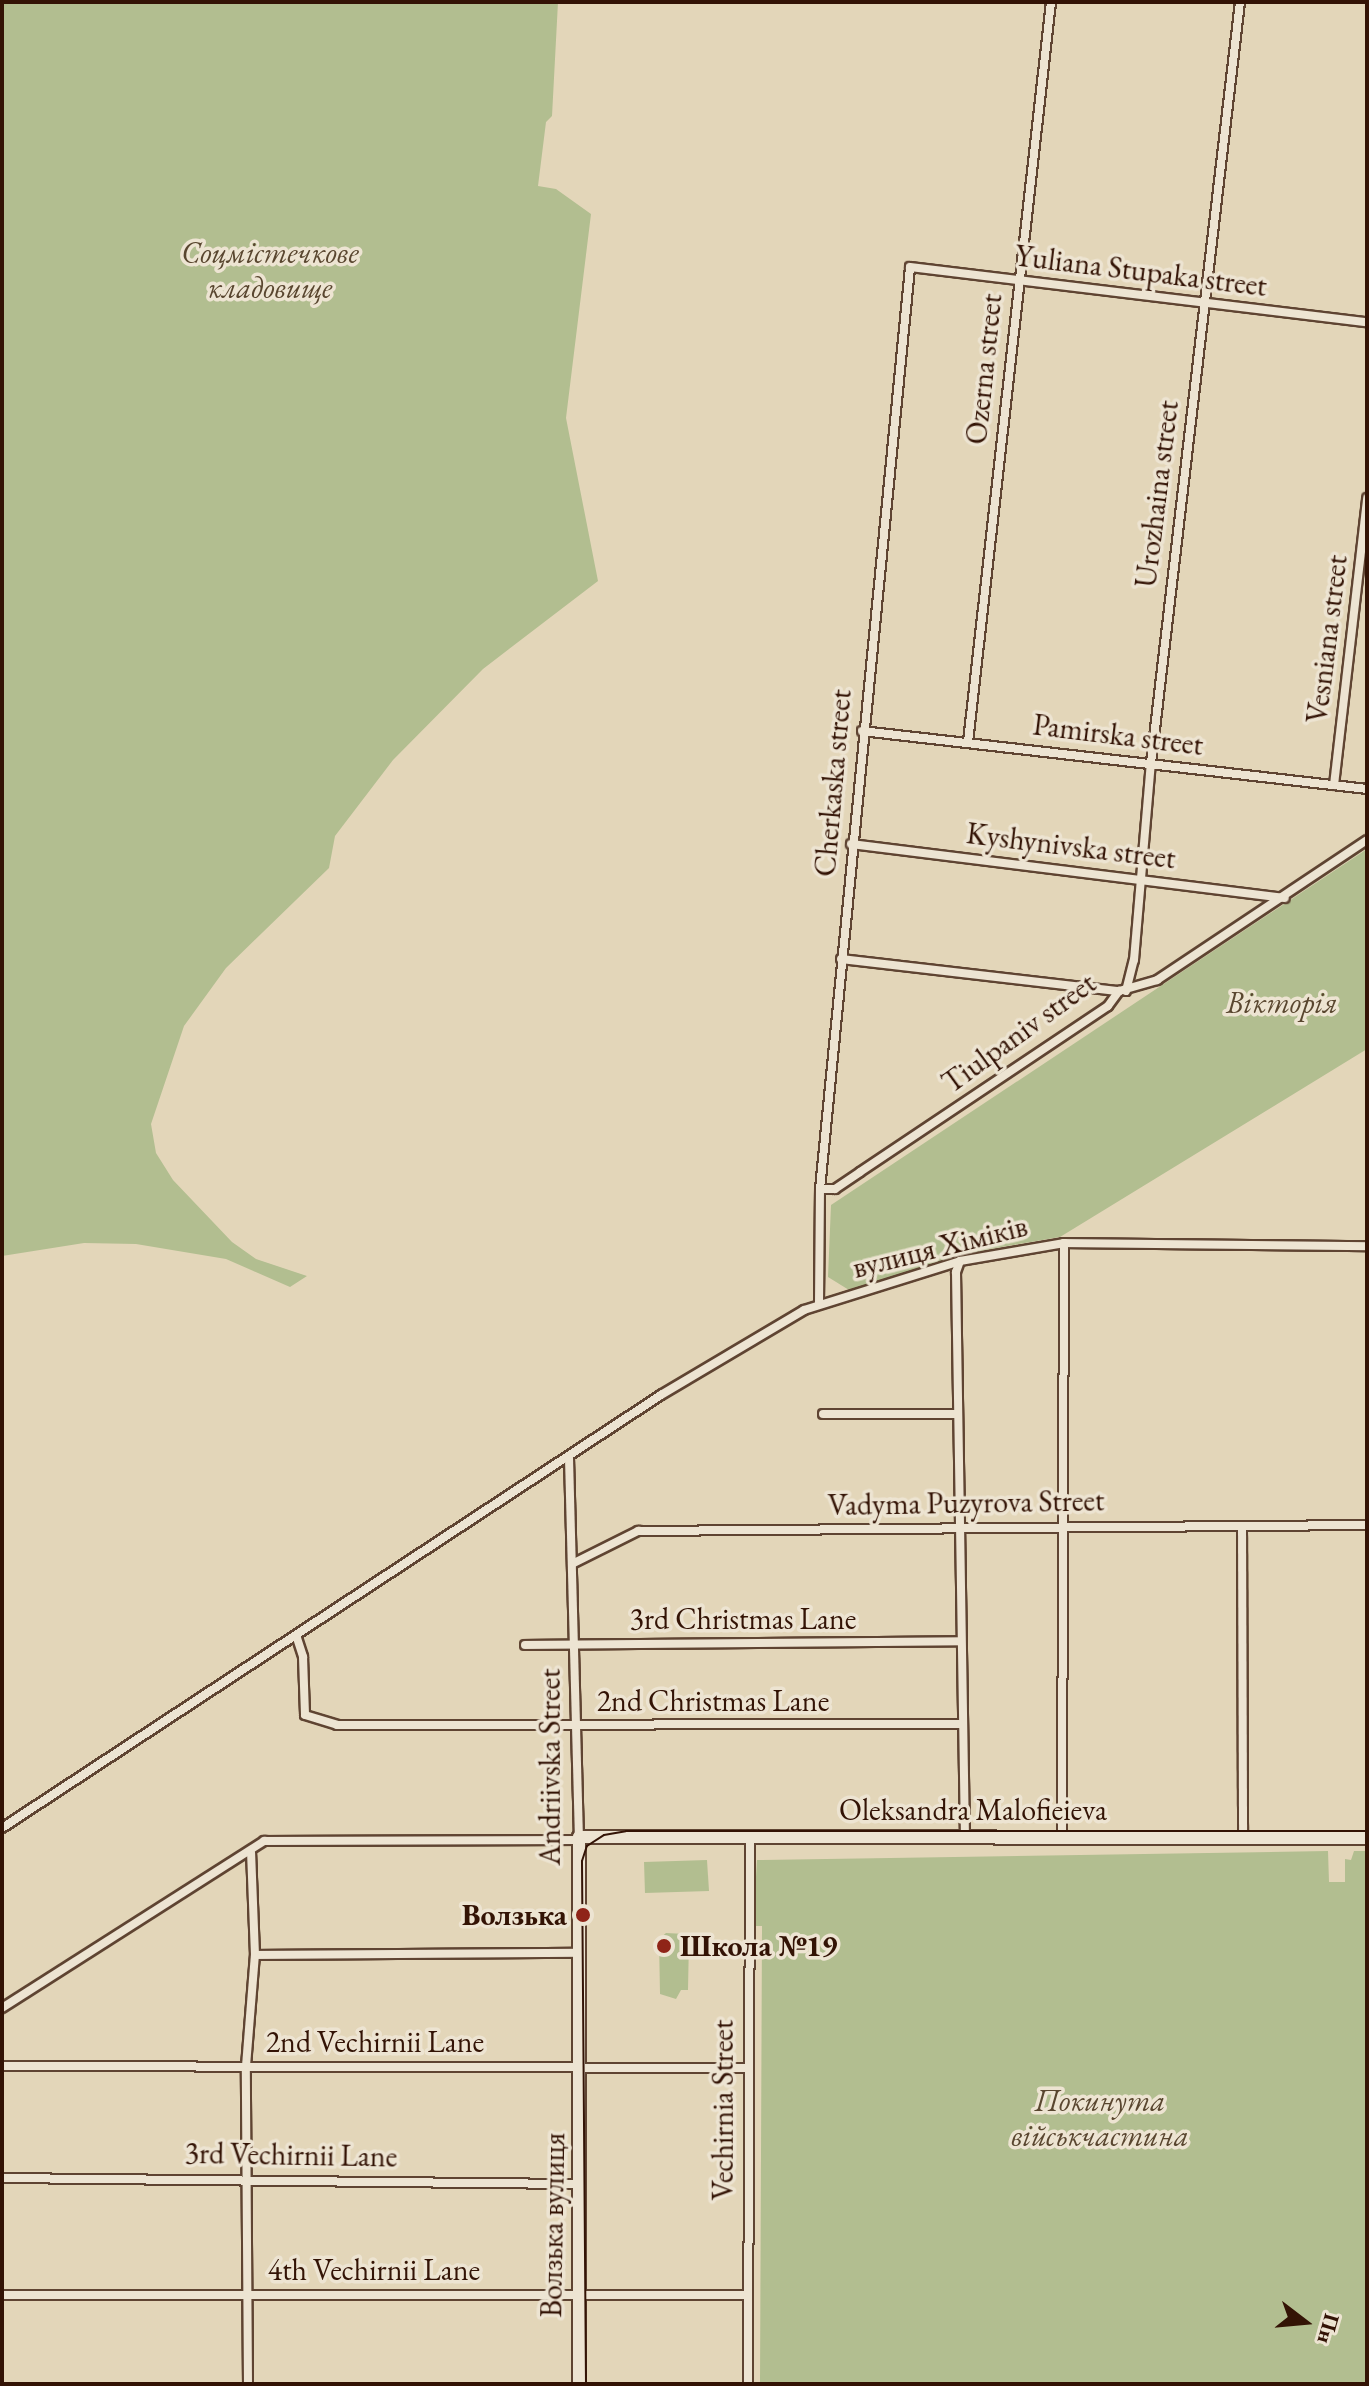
<!DOCTYPE html>
<html>
<head>
<meta charset="utf-8">
<style>
	body { margin:0 }
	#map { position:relative; width:1369px; height:2386px; overflow:hidden; background:#e3d6b9; font-family:"EB Garamond",serif }
	div>[style] { position:absolute }
	[style*='--x'] { left:calc(var(--x)*1px); top:calc(var(--y)*1px); width:calc(var(--w)*1px); rotate:calc(var(--a)*1deg) }
	.green>* { inset:0; background:#b2be90 }
	.roads { filter:drop-shadow(2px 0 #5f4432) drop-shadow(-2px 0 #5f4432) drop-shadow(0 2px #5f4432) drop-shadow(0 -2px #5f4432) }
	.street>* { height:8px; margin:-4px; padding:0 4px; transform-origin:4px; border-radius:4px; background:#ede4d2 }
	.secondary>* { height:12px; margin:-6px; padding:0 6px; transform-origin:6px; border-radius:6px; background:#ede4d2 }
	.tram>* { height:2px; margin:-1px; padding:0 1px; transform-origin:1px; border-radius:1px; background:#331305 }
	.dots>* { width:22px; height:22px; translate:-50% -50%; box-sizing:border-box; border:4px solid #ede4d2; border-radius:50% }
	span { translate:-50% -50%; white-space:nowrap; text-align:center; line-height:1.15; -webkit-text-stroke:7px #ede4d2; paint-order:stroke }
	.park-label { font-size:30px; color:#59462f; font-style:italic }
	.street-label { font-size:30px; color:#331305 }
	.poi-label { font-size:30px; color:#331305; font-weight:700 }
	.right { translate:-100% -50%; text-align:right }
	.left { translate:0 -50%; text-align:left }
	.frame { position:absolute; inset:0; border:4px solid #331305; pointer-events:none }
	.north { position:absolute; left:1265px; top:2282px; width:80px; height:80px; -webkit-text-stroke:6px #ede4d2; paint-order:stroke; rotate:106deg; font-size:22px; font-weight:700; line-height:32px; text-align:center; color:#331305 }
	.north::after { content:''; display:block; margin:auto; width:28px; height:36px; background:#331305; clip-path:polygon(50% 0,100% 100%,50% 72%,0 100%) }
</style>
</head>
<body>
<div id="map">
	<div class="green">
		<div style="clip-path:polygon(2px 2px,558px 2px,552px 116px,546px 122px,538px 186px,556px 189px,591px 214px,566px 418px,598px 581px,483px 669px,393px 760px,335px 836px,329px 868px,226px 968px,184px 1026px,151px 1124px,156px 1153px,173px 1180px,232px 1242px,256px 1259px,307px 1276px,290px 1287px,226px 1259px,136px 1244px,84px 1243px,2px 1256px)"></div>
		<div style="clip-path:polygon(1367px 849px,1367px 1049px,1060px 1237px,990px 1249px,849px 1290px,828px 1277px,831px 1205px)"></div>
		<div style="clip-path:polygon(1328px 1851px,1329px 1882px,1345px 1882px,1345px 1859px,1351px 1860px,1354px 1851px,1367px 1851px,1367px 2384px,760px 2384px,762px 1926px,753px 1926px,757px 1860px)"></div>
		<div style="clip-path:polygon(707px 1860px,709px 1891px,645px 1893px,644px 1862px)"></div>
		<div style="clip-path:polygon(666px 1933px,685px 1934px,689px 1939px,688px 1990px,681px 1990px,676px 1999px,660px 1994px,659px 1939px)"></div>
	</div>
	<div class="roads">
		<div class="street">
			<div style="--x:862;--y:731;--w:508;--a:6.55"></div>
			<div style="--x:968;--y:742;--w:745;--a:-83.6"></div>
			<div style="--x:1334;--y:785;--w:289;--a:-83.4"></div>
			<div style="--x:851;--y:844;--w:437;--a:7.1"></div>
			<div style="--x:841;--y:959;--w:280;--a:6.6"></div>
			<div style="--x:1126;--y:991;--w:32;--a:-76"></div>
			<div style="--x:1134;--y:960;--w:198;--a:-85.1"></div>
			<div style="--x:1151;--y:763;--w:766;--a:-83.33"></div>
			<div style="--x:820;--y:1189;--w:15;--a:0"></div>
			<div style="--x:835;--y:1189;--w:30;--a:-34"></div>
			<div style="--x:860;--y:1172;--w:298;--a:-33.8"></div>
			<div style="--x:1108;--y:1006;--w:19;--a:-54"></div>
			<div style="--x:1119;--y:991;--w:40;--a:-16"></div>
			<div style="--x:1157;--y:980;--w:252;--a:-33.7"></div>
			<div style="--x:960;--y:1261;--w:12;--a:110"></div>
			<div style="--x:956;--y:1272;--w:564;--a:89.09"></div>
			<div style="--x:819;--y:1303;--w:114;--a:-89.5"></div>
			<div style="--x:820;--y:1189;--w:926;--a:-84.42"></div>
			<div style="--x:910;--y:267;--w:460;--a:6.9"></div>
			<div style="--x:823;--y:1414;--w:135;--a:0"></div>
			<div style="--x:569;--y:1458;--w:379;--a:88.5"></div>
			<div style="--x:1242;--y:1526;--w:312;--a:89.8"></div>
			<div style="--x:574;--y:1563;--w:72;--a:-26.6"></div>
			<div style="--x:638;--y:1531;--w:729;--a:-0.47"></div>
			<div style="--x:297;--y:1638;--w:20;--a:72"></div>
			<div style="--x:303;--y:1657;--w:58;--a:88"></div>
			<div style="--x:305;--y:1715;--w:34;--a:17"></div>
			<div style="--x:337;--y:1725;--w:625;--a:-0.09"></div>
			<div style="--x:525;--y:1645;--w:436;--a:-0.5"></div>
			<div style="--x:2;--y:1828;--w:789;--a:-33.31"></div>
			<div style="--x:661;--y:1395;--w:166;--a:-30.7"></div>
			<div style="--x:804;--y:1310;--w:164;--a:-17.4"></div>
			<div style="--x:960;--y:1261;--w:106;--a:-9.8"></div>
			<div style="--x:1064;--y:1243;--w:303;--a:0.6"></div>
			<div style="--x:1062;--y:1834;--w:591;--a:-89.81"></div>
			<div style="--x:255;--y:1955;--w:323;--a:-0.4"></div>
			<div style="--x:2;--y:2008;--w:311;--a:-32.5"></div>
			<div style="--x:264;--y:1841;--w:311;--a:-0.2"></div>
			<div style="--x:2;--y:2066;--w:746;--a:0.15"></div>
			<div style="--x:2;--y:2178;--w:577;--a:0.6"></div>
			<div style="--x:2;--y:2295;--w:745;--a:0"></div>
			<div style="--x:248;--y:2384;--w:318;--a:-90.4"></div>
			<div style="--x:246;--y:2066;--w:111;--a:-85.4"></div>
			<div style="--x:255;--y:1955;--w:102;--a:-92.2"></div>
			<div style="--x:748;--y:2384;--w:547;--a:-89.79"></div>
		</div>
		<div class="secondary">
			<div style="--x:579;--y:2384;--w:547;--a:-90"></div>
			<div style="--x:579;--y:1837;--w:788;--a:0.07"></div>
		</div>
	</div>
	<div class="tram">
		<div style="--x:586;--y:2384;--w:523;--a:-90.44"></div>
		<div style="--x:582;--y:1861;--w:16;--a:-72"></div>
		<div style="--x:587;--y:1846;--w:20;--a:-33"></div>
		<div style="--x:604;--y:1835;--w:22;--a:-10"></div>
		<div style="--x:626;--y:1831;--w:741;--a:0"></div>
	</div>
	<div class="dots">
		<div style="left:583px;top:1915px;background:#8f2418"></div>
		<div style="left:664px;top:1946px;background:#8f2418"></div>
	</div>
	<div class="park-label">
		<span style="left:270px;top:270px">Соцмістечкове<br>кладовище</span>
		<span style="left:1282px;top:1003px">Вікторія</span>
		<span style="left:1100px;top:2118px">Покинута<br>військчастина</span>
	</div>
	<div class="street-label">
		<span style="left:1141px;top:271px;rotate:7deg">Yuliana Stupaka street</span>
		<span style="left:984px;top:369px;rotate:-84deg">Ozerna street</span>
		<span style="left:1157px;top:494px;rotate:-83deg">Urozhaina street</span>
		<span style="left:1327px;top:639px;rotate:-83deg">Vesniana street</span>
		<span style="left:1118px;top:735px;rotate:7deg">Pamirska street</span>
		<span style="left:833px;top:783px;rotate:-85deg">Cherkaska street</span>
		<span style="left:1071px;top:846px;rotate:7deg">Kyshynivska street</span>
		<span style="left:1019px;top:1033px;rotate:-36deg">Tiulpaniv street</span>
		<span style="left:940px;top:1247px;rotate:-14deg">вулиця Хіміків</span>
		<span style="left:966px;top:1503px;rotate:-1deg">Vadyma Puzyrova Street</span>
		<span style="left:743px;top:1619px">3rd Christmas Lane</span>
		<span style="left:713px;top:1701px">2nd Christmas Lane</span>
		<span style="left:550px;top:1767px;rotate:-90deg">Andriivska Street</span>
		<span style="left:973px;top:1810px">Oleksandra Malofieieva</span>
		<span style="left:375px;top:2042px">2nd Vechirnii Lane</span>
		<span style="left:723px;top:2110px;rotate:-90deg">Vechirnia Street</span>
		<span style="left:291px;top:2155px;rotate:1deg">3rd Vechirnii Lane</span>
		<span style="left:553px;top:2225px;rotate:-89deg">Волзька вулиця</span>
		<span style="left:374px;top:2270px">4th Vechirnii Lane</span>
	</div>
	<div class="poi-label">
		<span class="right" style="left:567px;top:1915px">Волзька</span>
		<span class="left" style="left:680px;top:1946px">Школа №19</span>
	</div>
	<div class="frame"></div>
	<div class="north">Пн</div>
</div>
</body>
</html>
